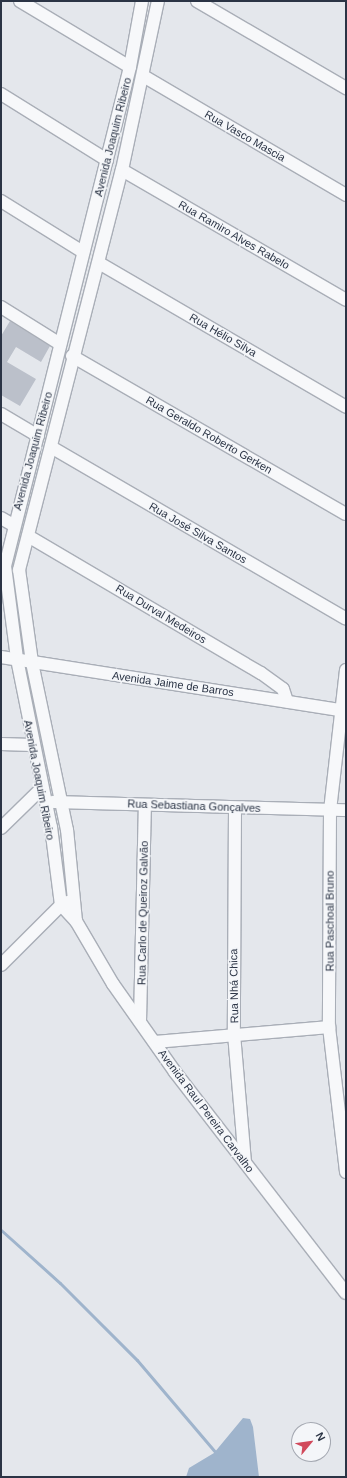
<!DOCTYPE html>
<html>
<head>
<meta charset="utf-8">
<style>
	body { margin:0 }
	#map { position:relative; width:347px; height:1478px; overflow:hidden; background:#e4e7ec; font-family:Helvetica,sans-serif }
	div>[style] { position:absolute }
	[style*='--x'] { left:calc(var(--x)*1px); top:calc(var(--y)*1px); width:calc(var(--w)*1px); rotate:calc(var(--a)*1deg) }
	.water>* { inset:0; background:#9fb4cc }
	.stream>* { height:3px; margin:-1.5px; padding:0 1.5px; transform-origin:1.5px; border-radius:1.5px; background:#9fb4cc }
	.building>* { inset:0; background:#bbc0ca }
	.roads { filter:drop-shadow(1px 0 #a9aeb7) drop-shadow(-1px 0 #a9aeb7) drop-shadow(0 1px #a9aeb7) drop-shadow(0 -1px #a9aeb7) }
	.minor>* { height:12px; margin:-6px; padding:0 6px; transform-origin:6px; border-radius:6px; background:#f7f8fa }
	span { translate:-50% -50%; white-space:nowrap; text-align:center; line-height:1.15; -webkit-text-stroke:3px #f4f6f9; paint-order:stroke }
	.street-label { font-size:11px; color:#2b3445 }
	.frame { position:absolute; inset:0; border:2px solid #2b3445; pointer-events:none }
	.north { position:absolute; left:291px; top:1422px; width:40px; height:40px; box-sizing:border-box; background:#f4f6f9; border:1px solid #a4a8b1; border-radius:50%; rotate:61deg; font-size:11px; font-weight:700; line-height:16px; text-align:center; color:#2b3445 }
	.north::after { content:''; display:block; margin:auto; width:14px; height:18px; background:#d1495b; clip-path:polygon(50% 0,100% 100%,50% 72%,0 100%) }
</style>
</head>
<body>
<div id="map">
	<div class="water">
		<div style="clip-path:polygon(243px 1418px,250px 1419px,253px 1427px,259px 1477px,186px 1477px,189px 1468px,214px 1453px)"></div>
	</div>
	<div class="stream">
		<div style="--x:1;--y:1230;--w:79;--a:41.9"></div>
		<div style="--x:60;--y:1283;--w:109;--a:45"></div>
		<div style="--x:137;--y:1360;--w:123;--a:49.6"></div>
	</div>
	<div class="building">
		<div style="clip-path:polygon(10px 321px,50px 346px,41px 362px,16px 347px,7px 362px,36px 379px,20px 406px,1px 395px,1px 336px)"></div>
	</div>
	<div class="roads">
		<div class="minor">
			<div style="--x:20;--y:1;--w:128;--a:31"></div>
			<div style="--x:142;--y:1;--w:67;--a:100.3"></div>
			<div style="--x:130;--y:67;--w:514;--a:104.06"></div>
			<div style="--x:5;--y:566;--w:94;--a:82.6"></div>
			<div style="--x:17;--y:659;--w:171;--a:78.6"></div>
			<div style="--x:51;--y:827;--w:79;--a:82.7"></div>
			<div style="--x:61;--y:905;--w:22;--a:47"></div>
			<div style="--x:76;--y:921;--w:73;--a:59.6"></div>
			<div style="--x:113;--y:984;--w:108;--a:54.8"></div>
			<div style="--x:175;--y:1072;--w:279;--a:52.3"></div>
			<div style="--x:197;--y:1;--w:173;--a:30.3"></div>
			<div style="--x:145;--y:77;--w:233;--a:30.4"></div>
			<div style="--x:1;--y:94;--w:125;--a:31.9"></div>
			<div style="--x:122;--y:170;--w:259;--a:30.1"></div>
			<div style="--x:1;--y:201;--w:97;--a:31.9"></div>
			<div style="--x:99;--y:263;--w:286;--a:30.2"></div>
			<div style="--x:1;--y:307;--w:70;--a:32.1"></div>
			<div style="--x:72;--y:356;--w:316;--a:30"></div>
			<div style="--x:1;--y:414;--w:43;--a:30.7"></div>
			<div style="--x:51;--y:447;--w:341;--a:30.2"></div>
			<div style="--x:1;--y:518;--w:14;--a:30"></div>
			<div style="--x:28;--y:536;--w:270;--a:30.5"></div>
			<div style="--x:261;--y:673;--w:27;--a:36"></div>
			<div style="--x:283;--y:689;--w:13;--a:72"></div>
			<div style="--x:1;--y:657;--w:349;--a:8.9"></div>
			<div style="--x:346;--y:670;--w:141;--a:96.5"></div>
			<div style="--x:330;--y:810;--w:217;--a:90.3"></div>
			<div style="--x:329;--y:1027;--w:146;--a:83.3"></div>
			<div style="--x:1;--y:744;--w:31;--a:2"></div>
			<div style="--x:52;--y:802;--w:294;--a:1.6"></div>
			<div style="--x:235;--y:808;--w:226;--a:90.3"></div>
			<div style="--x:234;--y:1034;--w:129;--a:85.1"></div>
			<div style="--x:1;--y:828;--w:56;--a:-44.3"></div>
			<div style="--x:76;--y:921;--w:91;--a:-95.6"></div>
			<div style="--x:67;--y:830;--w:172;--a:-101.8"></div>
			<div style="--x:32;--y:662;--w:93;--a:-98"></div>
			<div style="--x:19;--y:570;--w:413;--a:-75.6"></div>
			<div style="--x:122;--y:170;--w:173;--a:-78"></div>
			<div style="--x:1;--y:965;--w:85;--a:-45"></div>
			<div style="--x:61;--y:905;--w:8;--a:-23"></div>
			<div style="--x:140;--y:1021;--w:216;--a:-88.7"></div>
			<div style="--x:155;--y:1042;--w:175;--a:-4.9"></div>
		</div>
	</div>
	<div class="street-label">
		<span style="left:245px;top:136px;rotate:30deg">Rua Vasco Mascia</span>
		<span style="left:113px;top:137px;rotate:-76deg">Avenida Joaquim Ribeiro</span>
		<span style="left:234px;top:235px;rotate:30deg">Rua Ramiro Alves Rabelo</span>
		<span style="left:223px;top:335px;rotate:30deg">Rua Hélio Silva</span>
		<span style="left:209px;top:435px;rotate:30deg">Rua Geraldo Roberto Gerken</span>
		<span style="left:33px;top:451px;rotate:-75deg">Avenida Joaquim Ribeiro</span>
		<span style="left:198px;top:533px;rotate:30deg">Rua José Silva Santos</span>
		<span style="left:161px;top:614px;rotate:31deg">Rua Durval Medeiros</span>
		<span style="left:173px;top:684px;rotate:8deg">Avenida Jaime de Barros</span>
		<span style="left:39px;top:780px;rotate:79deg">Avenida Joaquim Ribeiro</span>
		<span style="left:194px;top:806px;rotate:2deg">Rua Sebastiana Gonçalves</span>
		<span style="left:143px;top:913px;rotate:-89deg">Rua Carlo de Queiroz Galvão</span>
		<span style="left:330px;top:921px;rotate:-90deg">Rua Paschoal Bruno</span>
		<span style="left:234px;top:986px;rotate:-91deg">Rua Nhá Chica</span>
		<span style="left:206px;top:1111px;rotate:53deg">Avenida Raul Pereira Carvalho</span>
	</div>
	<div class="frame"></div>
	<div class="north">N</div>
</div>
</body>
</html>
